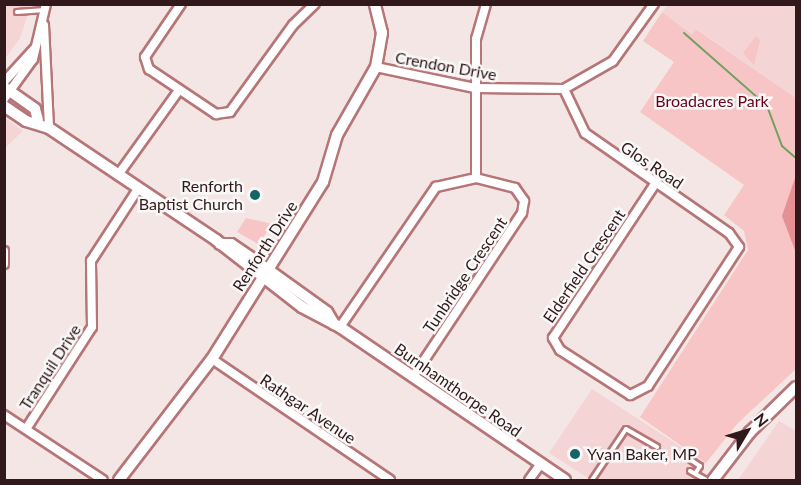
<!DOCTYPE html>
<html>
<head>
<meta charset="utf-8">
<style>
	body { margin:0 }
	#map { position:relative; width:801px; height:485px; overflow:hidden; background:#f5e6e6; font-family:Lato,sans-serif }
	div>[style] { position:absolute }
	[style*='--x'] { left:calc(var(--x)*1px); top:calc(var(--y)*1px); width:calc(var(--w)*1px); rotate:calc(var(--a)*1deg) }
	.built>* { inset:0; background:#f5d4d5 }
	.green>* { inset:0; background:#f7c5c5 }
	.forest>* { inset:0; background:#e59094 }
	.stream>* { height:2px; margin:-1px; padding:0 1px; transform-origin:1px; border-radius:1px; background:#719f60 }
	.roads { filter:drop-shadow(2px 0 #b67678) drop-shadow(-2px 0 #b67678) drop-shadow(0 2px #b67678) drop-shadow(0 -2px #b67678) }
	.lane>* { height:4px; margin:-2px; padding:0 2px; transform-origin:2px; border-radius:2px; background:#fff }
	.street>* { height:8px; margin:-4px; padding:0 4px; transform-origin:4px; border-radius:4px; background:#fff }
	.secondary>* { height:10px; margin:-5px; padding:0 5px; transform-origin:5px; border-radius:5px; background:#fff }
	.dots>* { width:16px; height:16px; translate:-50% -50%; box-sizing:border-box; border:3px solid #f8f8f8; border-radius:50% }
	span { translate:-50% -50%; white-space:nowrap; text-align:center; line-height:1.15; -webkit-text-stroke:5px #f8f8f8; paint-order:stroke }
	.street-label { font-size:16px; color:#31181a }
	.park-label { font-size:16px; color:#680019 }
	.poi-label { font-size:16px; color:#31181a }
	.right { translate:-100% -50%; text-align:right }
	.left { translate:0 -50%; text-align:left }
	.frame { position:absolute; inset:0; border:6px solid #31181a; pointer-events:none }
	.north { position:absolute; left:717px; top:401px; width:60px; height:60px; -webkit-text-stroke:4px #f8f8f8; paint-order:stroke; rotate:52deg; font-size:16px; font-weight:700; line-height:24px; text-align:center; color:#31181a }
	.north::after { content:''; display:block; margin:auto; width:21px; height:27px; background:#31181a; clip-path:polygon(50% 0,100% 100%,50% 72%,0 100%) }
</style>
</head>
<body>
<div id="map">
	<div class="built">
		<div style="clip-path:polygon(5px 5px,31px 5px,20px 38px,5px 59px)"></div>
		<div style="clip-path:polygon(668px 5px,796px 5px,796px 98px,697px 29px,693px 34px,662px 12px)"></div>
		<div style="clip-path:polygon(5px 118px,23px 131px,5px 148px)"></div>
		<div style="clip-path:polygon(592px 389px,706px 463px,693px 480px,591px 480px,549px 453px)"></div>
		<div style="clip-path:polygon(779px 421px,796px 431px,796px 480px,738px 480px)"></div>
	</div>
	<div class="green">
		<div style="clip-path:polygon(662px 12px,692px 34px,696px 29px,796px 98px,796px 369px,737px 424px,706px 463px,640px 417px,748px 250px,744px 231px,724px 215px,744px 185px,640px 112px,674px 62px,643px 41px)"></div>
		<div style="clip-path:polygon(756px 36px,760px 40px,754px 65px,743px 53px)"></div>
		<div style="clip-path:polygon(246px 218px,273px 224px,258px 244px,237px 232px)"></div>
	</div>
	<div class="forest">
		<div style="clip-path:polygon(796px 175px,796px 253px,782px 216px)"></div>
	</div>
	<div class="stream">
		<div style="--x:684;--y:33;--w:111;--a:41.3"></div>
		<div style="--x:767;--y:106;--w:43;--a:69.4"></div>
		<div style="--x:782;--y:146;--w:18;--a:41"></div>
	</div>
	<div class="roads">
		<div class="lane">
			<div style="--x:17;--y:12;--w:28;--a:-4"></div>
			<div style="--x:685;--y:456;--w:18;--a:34"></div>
			<div style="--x:700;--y:466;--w:9;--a:122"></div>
			<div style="--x:690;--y:471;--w:18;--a:29"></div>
			<div style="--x:592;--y:480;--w:61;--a:-56.3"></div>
			<div style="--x:626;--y:429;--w:36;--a:30"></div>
		</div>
		<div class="street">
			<div style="--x:181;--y:4;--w:64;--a:124.2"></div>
			<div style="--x:145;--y:57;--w:13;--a:72"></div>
			<div style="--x:149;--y:69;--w:81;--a:33.9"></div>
			<div style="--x:216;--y:114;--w:14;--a:-8"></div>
			<div style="--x:230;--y:112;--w:107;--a:-54.1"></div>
			<div style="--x:293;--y:25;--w:30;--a:-44"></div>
			<div style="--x:44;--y:25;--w:103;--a:87.2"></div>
			<div style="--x:376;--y:67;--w:101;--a:12"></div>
			<div style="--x:475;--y:88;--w:89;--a:0.6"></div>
			<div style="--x:564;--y:89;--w:56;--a:-29.7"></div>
			<div style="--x:613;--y:61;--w:70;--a:-54.3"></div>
			<div style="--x:4;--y:82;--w:45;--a:-47.7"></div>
			<div style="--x:564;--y:89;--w:49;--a:64.5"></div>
			<div style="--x:585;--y:133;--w:175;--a:34.8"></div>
			<div style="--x:729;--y:233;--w:17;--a:54"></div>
			<div style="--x:739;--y:247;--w:166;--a:123.2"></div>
			<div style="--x:648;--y:386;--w:20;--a:153"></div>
			<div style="--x:630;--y:395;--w:83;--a:-147.3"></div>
			<div style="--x:560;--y:350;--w:14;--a:-120"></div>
			<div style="--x:553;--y:338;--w:185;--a:-56.5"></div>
			<div style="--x:4;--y:99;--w:49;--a:-54.1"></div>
			<div style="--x:33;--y:59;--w:57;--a:-76.7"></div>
			<div style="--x:118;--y:175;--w:105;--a:-54.3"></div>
			<div style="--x:476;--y:178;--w:139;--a:-90"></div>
			<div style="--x:476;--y:39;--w:36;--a:-74"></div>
			<div style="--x:4;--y:251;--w:13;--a:90"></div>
			<div style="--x:340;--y:327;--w:170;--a:-55.6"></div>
			<div style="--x:436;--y:187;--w:41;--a:-12.7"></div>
			<div style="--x:476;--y:178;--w:40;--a:14.4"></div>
			<div style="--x:515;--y:188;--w:16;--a:55"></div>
			<div style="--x:524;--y:201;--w:12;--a:99"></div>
			<div style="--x:522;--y:213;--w:197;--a:123.6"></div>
			<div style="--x:212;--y:359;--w:215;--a:34.2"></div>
			<div style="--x:4;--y:415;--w:118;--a:33.3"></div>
			<div style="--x:26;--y:429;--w:121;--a:-57.1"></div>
			<div style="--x:92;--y:327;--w:66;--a:-90.9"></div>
			<div style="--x:91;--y:261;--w:86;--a:-56.9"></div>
			<div style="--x:529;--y:480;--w:19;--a:-54"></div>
		</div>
		<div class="secondary">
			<div style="--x:4;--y:87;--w:38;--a:35"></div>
			<div style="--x:35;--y:109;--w:11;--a:75"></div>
			<div style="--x:4;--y:106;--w:27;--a:34"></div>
			<div style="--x:26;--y:121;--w:24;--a:17"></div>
			<div style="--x:49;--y:128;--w:201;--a:33.8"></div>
			<div style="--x:216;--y:240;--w:109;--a:37.9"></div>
			<div style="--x:302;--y:307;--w:43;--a:27.8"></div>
			<div style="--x:340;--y:327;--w:272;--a:34.2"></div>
			<div style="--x:220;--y:244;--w:11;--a:0"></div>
			<div style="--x:231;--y:244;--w:30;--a:34"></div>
			<div style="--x:256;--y:261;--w:87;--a:35.7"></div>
			<div style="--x:327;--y:312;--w:14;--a:60"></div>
			<div style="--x:119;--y:480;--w:153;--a:-52.5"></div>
			<div style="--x:212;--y:359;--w:209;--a:-57.9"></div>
			<div style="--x:323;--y:182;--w:49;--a:-73.4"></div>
			<div style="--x:337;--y:135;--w:78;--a:-60.2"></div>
			<div style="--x:376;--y:67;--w:35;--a:-80"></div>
			<div style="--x:382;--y:33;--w:30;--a:-104"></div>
			<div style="--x:713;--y:480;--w:61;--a:-52.4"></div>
			<div style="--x:750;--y:432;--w:64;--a:-44.4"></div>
		</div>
	</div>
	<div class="dots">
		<div style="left:255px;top:195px;background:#156466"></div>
		<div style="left:575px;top:454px;background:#156466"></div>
	</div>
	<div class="street-label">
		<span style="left:446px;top:66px;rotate:10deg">Crendon Drive</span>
		<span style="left:652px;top:165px;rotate:34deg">Glos Road</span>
		<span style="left:265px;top:246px;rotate:-57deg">Renforth Drive</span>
		<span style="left:584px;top:266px;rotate:-56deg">Elderfield Crescent</span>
		<span style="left:465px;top:275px;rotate:-56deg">Tunbridge Crescent</span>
		<span style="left:50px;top:367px;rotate:-57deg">Tranquil Drive</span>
		<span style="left:458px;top:390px;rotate:35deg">Burnhamthorpe Road</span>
		<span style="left:308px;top:409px;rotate:34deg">Rathgar Avenue</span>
	</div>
	<div class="park-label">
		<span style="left:712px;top:101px">Broadacres Park</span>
	</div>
	<div class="poi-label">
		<span class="right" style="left:243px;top:195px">Renforth<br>Baptist Church</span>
		<span class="left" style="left:587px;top:454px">Yvan Baker, MP</span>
	</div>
	<div class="frame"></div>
	<div class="north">N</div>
</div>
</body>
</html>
